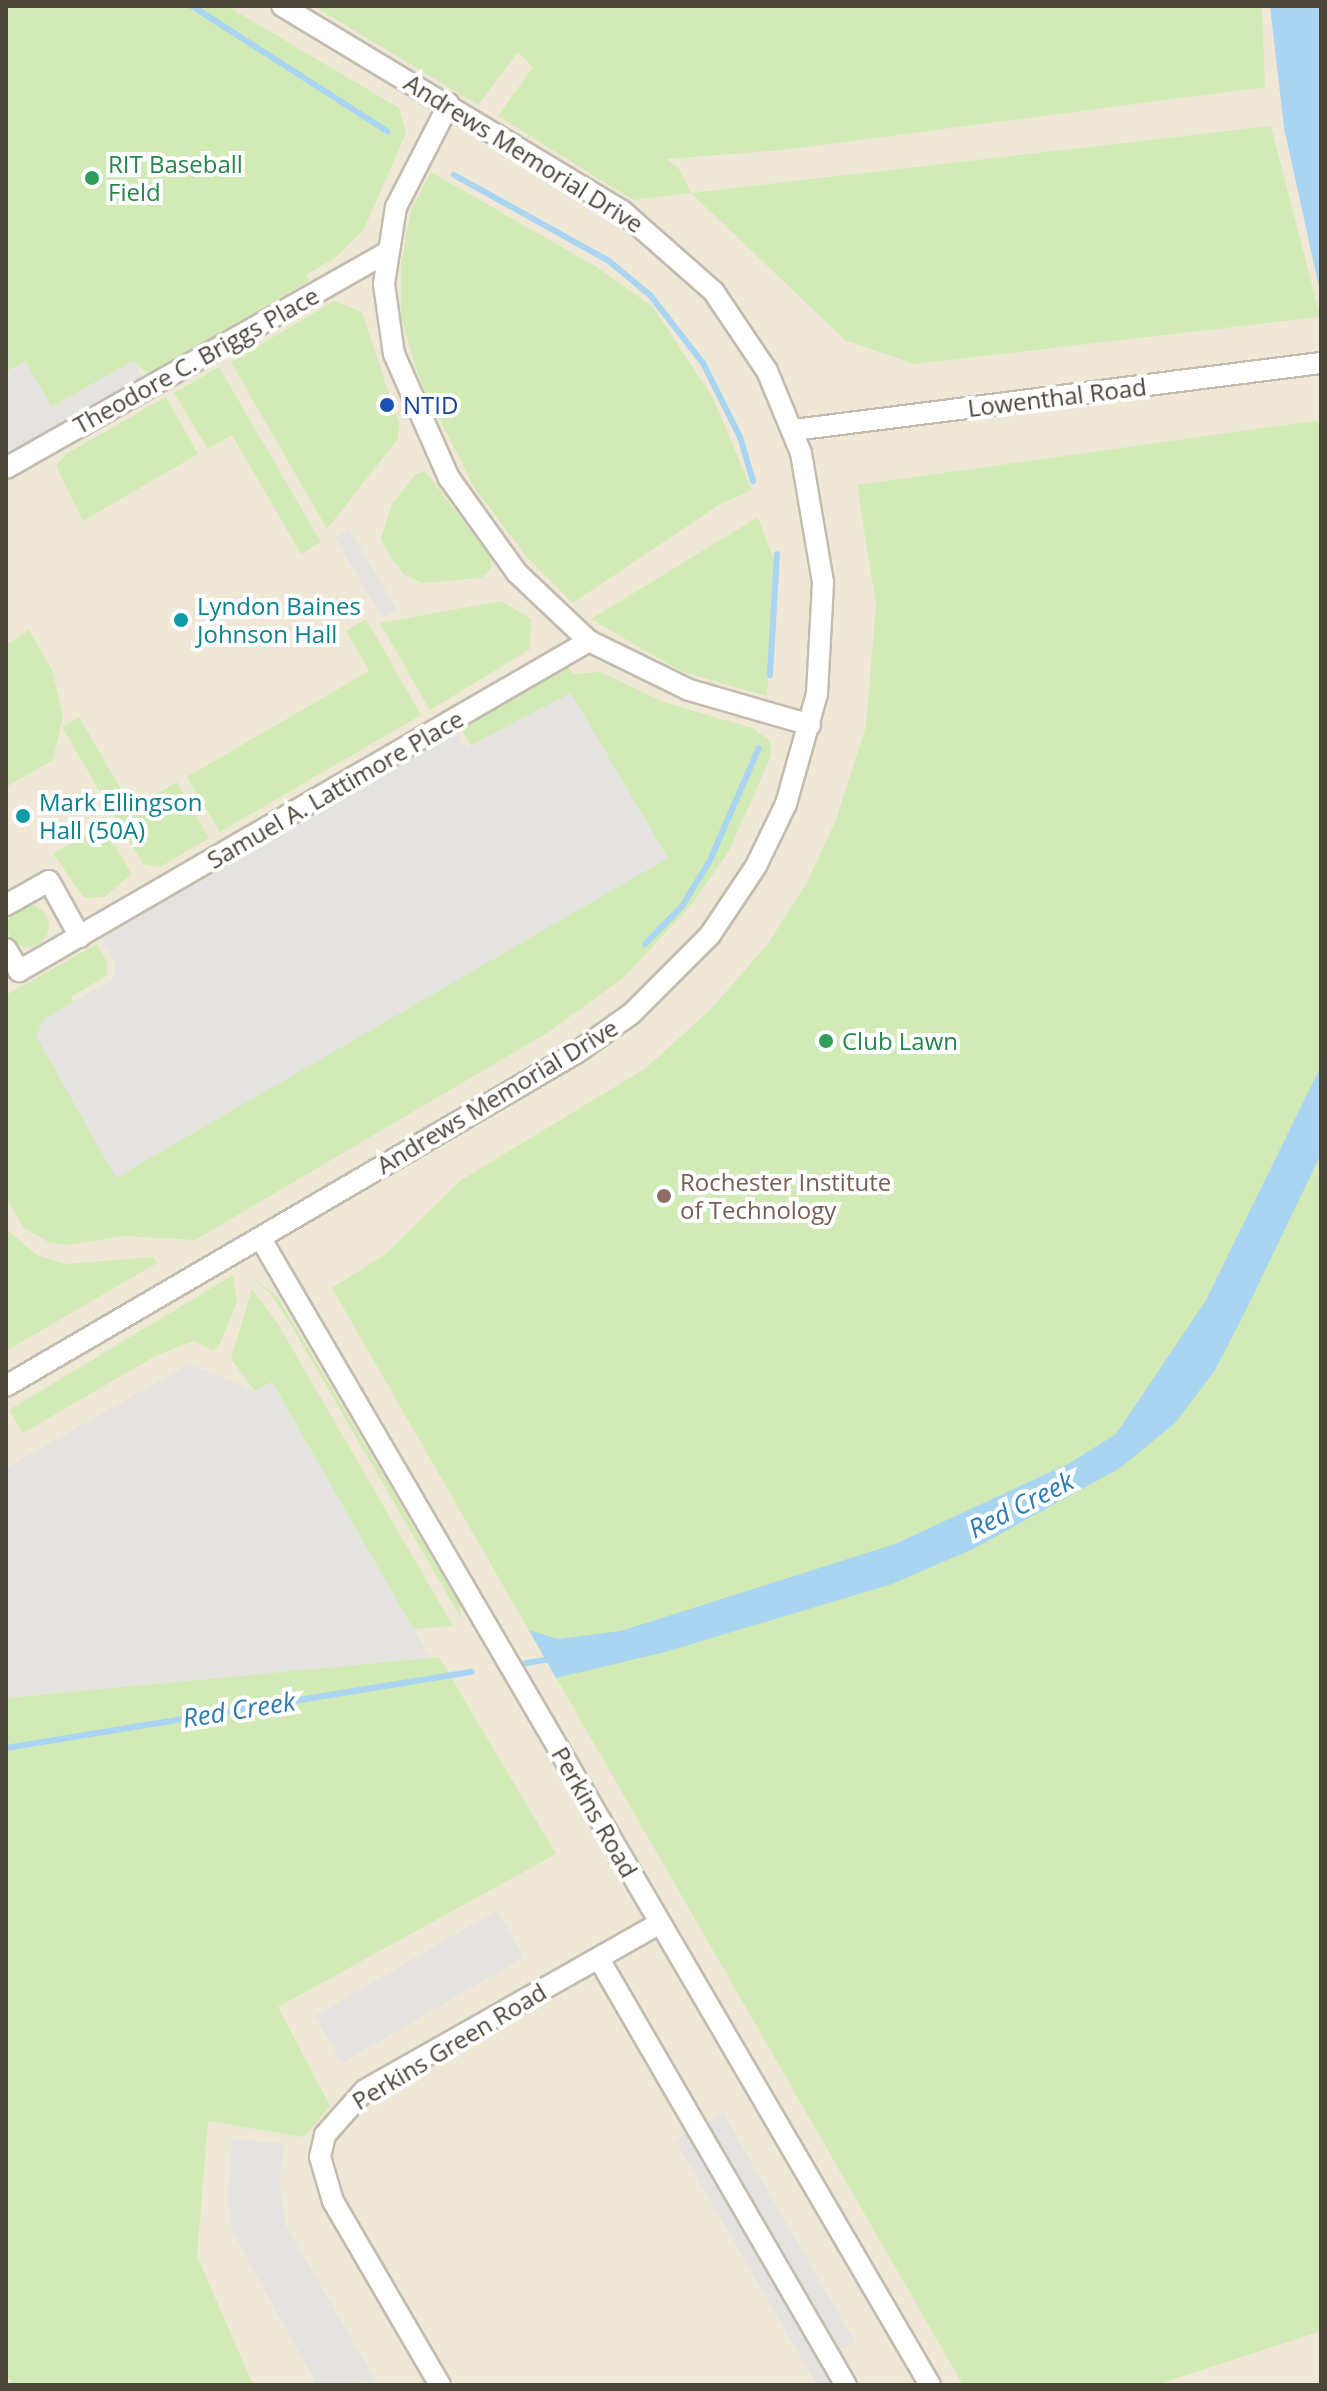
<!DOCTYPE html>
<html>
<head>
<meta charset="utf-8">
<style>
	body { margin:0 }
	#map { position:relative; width:1327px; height:2391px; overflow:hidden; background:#f6f3ec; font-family:"Open Sans",sans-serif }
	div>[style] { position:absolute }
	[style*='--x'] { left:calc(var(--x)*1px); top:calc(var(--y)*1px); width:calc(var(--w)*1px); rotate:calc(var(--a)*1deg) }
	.education>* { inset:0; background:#efe8d6 }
	.green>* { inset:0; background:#d2eab5 }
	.round { border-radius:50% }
	.parking>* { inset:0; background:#e5e3e0 }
	.water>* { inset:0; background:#a9d4f2 }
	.stream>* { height:6px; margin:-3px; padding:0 3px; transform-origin:3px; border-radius:3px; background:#a9d4f2 }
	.roads { filter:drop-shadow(2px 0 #c2bbae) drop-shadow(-2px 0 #c2bbae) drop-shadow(0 2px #c2bbae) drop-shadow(0 -2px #c2bbae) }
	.minor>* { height:20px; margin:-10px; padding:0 10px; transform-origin:10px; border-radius:10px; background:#fff }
	.dots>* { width:22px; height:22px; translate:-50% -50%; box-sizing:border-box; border:4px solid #fff; border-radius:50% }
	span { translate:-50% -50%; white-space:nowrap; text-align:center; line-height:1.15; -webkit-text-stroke:8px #fff; paint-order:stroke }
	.street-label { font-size:24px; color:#4b4439 }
	.leisure-label { font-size:24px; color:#27864d }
	.left { translate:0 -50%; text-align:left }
	.transit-label { font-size:24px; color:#164399 }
	.culture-label { font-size:24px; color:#0d838f }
	.education-label { font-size:24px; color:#785e54 }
	.water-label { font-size:26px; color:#2e7ab2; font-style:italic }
	.frame { position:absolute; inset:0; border:8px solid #4b4439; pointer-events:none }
</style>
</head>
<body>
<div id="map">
	<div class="education">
		<div style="clip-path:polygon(6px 6px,1321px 6px,1321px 2385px,6px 2385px)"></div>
	</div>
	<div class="green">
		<div style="clip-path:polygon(6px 6px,227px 6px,399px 108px,406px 133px,364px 229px,336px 257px,306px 275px,309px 281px,148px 374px,133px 361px,51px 407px,25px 361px,6px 372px)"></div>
		<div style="clip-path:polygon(314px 6px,1262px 6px,1265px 87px,783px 150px,666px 159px,680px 170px,691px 193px,1271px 126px,1320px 317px,914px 364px,845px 340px,691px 193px,633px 200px,498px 116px,533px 67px,518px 52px,478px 105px)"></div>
		<div style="clip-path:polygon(431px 172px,595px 266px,653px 307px,713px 398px,752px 490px,720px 504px,573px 603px,526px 556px,474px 487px,420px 380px,401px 318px,401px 265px,411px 210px)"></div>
		<div style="clip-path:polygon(334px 301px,362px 312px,399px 424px,398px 439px,327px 529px,231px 362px)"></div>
		<div style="clip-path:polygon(219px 367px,321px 542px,301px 554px,232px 435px,208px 449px,174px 393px)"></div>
		<div style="clip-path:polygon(166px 397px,198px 454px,83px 521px,56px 466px,66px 454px)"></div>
		<div style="clip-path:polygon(1321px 420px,1321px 2331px,1156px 2385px,963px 2385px,332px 1288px,386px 1254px,460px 1181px,646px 1068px,711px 1009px,767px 945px,806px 884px,836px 820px,866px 726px,876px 605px,857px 485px)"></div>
		<div style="clip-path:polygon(425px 471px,490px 556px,491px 569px,481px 578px,423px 583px,403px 574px,387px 551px,381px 538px,392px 504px,415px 475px)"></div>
		<div style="clip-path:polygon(758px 517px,775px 564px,767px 696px,680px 671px,591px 619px)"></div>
		<div style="clip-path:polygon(501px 601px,531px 619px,530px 649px,430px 710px,380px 623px)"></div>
		<div style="clip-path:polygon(366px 619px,421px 715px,220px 832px,187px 777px,369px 671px,346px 631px)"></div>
		<div style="clip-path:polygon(29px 630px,52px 670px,63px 716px,53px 760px,6px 787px,6px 645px)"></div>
		<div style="clip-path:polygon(568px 667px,572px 674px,601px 672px,663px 702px,752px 728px,771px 742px,771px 756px,729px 851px,691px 905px,623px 978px,547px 1033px,195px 1240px,124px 1236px,67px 1245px,50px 1243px,24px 1228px,6px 1198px,6px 995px,97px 944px,108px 964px,106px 976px,71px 997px,74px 1003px,37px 1030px,558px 700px,471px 745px,461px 729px)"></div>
		<div style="clip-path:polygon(79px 717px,132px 808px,177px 782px,209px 838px,160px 867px,143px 864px,62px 727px)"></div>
		<div style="clip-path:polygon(103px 827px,132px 874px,104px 897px,84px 898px,53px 853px)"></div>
		<div class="round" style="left:7px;top:905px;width:42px;height:42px"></div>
		<div style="clip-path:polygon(6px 1229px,37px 1255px,66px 1264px,153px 1257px,157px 1263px,6px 1351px)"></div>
		<div style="clip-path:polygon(248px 1274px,277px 1296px,460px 1605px,461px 1618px,291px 1325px,271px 1294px)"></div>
		<div style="clip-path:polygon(233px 1275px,237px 1302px,219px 1346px,213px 1350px,193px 1341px,157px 1355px,23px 1433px,9px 1410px)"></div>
		<div style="clip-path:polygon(252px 1289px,278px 1324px,453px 1626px,413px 1629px,272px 1382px,255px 1391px,231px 1359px)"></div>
		<div style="clip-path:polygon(439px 1657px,556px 1854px,278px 2007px,330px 2106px,304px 2137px,208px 2121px,197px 2256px,253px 2385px,13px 2385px,6px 2374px,6px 1698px)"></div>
	</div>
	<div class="parking">
		<div style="clip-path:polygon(25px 361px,52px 407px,133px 361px,153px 395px,6px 481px,6px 372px)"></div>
		<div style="clip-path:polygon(349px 529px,397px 609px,382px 618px,335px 537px)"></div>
		<div style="clip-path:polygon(571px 693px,668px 858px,116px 1178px,36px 1036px,44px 1019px,114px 978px,116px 965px,101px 937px,459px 731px,459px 742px,468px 747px)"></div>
		<div style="clip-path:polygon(189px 1364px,255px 1391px,272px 1382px,430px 1658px,6px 1698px,6px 1468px)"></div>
		<div style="clip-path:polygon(497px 1910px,524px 1957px,342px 2063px,315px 2016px)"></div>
		<div style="clip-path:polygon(723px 2113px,855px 2342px,840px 2350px,860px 2385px,817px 2385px,675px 2140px)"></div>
		<div style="clip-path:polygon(232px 2139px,285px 2143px,279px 2181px,286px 2226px,376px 2381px,317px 2385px,232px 2231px,228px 2198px)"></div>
	</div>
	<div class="water">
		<div style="clip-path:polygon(1270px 6px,1321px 6px,1321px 296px,1284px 128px)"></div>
		<div style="clip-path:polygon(1321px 1066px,1321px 1154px,1247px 1308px,1215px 1370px,1175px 1423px,1120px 1468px,973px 1549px,892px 1584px,665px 1652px,556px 1678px,529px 1630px,558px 1639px,621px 1631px,895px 1544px,1070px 1463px,1116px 1434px,1206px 1300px)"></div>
	</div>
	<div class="stream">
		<div style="--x:192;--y:6;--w:232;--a:32.7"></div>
		<div style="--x:454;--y:175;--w:177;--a:29"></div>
		<div style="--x:609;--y:261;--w:53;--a:39.7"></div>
		<div style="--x:650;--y:295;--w:86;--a:52.1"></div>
		<div style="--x:703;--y:363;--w:83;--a:63.4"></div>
		<div style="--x:740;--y:437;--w:46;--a:73.5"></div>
		<div style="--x:770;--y:675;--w:121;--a:-86.7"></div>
		<div style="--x:645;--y:944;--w:54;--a:-45.7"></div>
		<div style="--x:683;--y:905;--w:52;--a:-59"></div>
		<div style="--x:710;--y:860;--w:122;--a:-66.4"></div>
		<div style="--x:526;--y:1663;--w:25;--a:-9"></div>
		<div style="--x:6;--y:1748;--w:472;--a:-9.3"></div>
	</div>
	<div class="roads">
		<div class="minor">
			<div style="--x:449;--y:104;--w:116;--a:117.2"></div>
			<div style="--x:396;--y:207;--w:78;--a:98.9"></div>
			<div style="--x:384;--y:284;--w:71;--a:81.9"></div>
			<div style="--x:394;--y:354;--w:136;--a:66.1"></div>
			<div style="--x:449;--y:478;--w:117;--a:54.4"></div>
			<div style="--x:517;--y:573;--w:99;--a:43.4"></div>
			<div style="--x:589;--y:641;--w:111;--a:26.1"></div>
			<div style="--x:689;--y:690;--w:126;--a:16.1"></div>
			<div style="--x:794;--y:430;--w:531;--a:-7.25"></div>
			<div style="--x:6;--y:468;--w:437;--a:-29.5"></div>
			<div style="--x:6;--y:905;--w:49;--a:-29.2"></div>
			<div style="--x:49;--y:881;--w:64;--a:61"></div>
			<div style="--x:6;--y:949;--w:26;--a:59"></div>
			<div style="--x:19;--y:971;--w:659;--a:-30.07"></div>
			<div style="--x:261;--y:1239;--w:1327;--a:59.72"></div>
			<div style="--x:6;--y:1386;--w:660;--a:-30.29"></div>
			<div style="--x:576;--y:1053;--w:67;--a:-35.3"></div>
			<div style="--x:631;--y:1014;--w:112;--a:-45"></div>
			<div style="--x:710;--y:935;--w:83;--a:-56.3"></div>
			<div style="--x:756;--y:866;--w:69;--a:-64.2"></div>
			<div style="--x:786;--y:804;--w:114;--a:-74.3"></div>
			<div style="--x:817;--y:694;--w:112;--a:-86.9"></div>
			<div style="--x:823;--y:582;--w:131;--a:-99.7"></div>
			<div style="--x:801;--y:453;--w:89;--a:-112.5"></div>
			<div style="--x:767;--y:371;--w:95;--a:-123.9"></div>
			<div style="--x:714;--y:292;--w:123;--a:-138.6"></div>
			<div style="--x:622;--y:211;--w:397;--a:-148.9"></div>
			<div style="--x:599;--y:1959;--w:492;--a:59.9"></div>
			<div style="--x:440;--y:2385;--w:213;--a:-120.2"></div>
			<div style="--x:333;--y:2201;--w:46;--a:-106.5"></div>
			<div style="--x:320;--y:2157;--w:23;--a:-77"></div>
			<div style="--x:325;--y:2135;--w:60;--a:-48.4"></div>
			<div style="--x:365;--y:2090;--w:339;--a:-29.5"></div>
		</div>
	</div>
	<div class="dots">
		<div style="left:92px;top:178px;background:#2e9e5b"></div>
		<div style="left:387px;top:405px;background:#1a4fb4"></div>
		<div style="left:181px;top:620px;background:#0f9aa8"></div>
		<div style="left:23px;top:816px;background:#0f9aa8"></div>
		<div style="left:826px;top:1041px;background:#2e9e5b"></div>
		<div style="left:664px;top:1196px;background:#8d6e63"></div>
	</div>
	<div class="street-label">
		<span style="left:524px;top:153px;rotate:32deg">Andrews Memorial Drive</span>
		<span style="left:196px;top:360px;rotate:-29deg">Theodore C. Briggs Place</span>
		<span style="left:1057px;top:397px;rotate:-7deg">Lowenthal Road</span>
		<span style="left:335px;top:789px;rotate:-30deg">Samuel A. Lattimore Place</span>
		<span style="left:497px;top:1096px;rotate:-31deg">Andrews Memorial Drive</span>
		<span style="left:595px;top:1812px;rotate:60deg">Perkins Road</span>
		<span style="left:449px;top:2046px;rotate:-31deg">Perkins Green Road</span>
	</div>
	<div class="leisure-label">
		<span class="left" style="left:108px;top:178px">RIT Baseball<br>Field</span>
		<span class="left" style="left:842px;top:1041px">Club Lawn</span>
	</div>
	<div class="transit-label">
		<span class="left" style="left:403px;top:405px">NTID</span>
	</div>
	<div class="culture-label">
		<span class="left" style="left:197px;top:620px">Lyndon Baines<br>Johnson Hall</span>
		<span class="left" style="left:39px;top:816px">Mark Ellingson<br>Hall (50A)</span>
	</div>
	<div class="education-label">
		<span class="left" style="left:680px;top:1196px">Rochester Institute<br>of Technology</span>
	</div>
	<div class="water-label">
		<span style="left:1021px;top:1505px;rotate:-27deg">Red Creek</span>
		<span style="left:239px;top:1710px;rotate:-9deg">Red Creek</span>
	</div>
	<div class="frame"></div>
</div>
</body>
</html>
